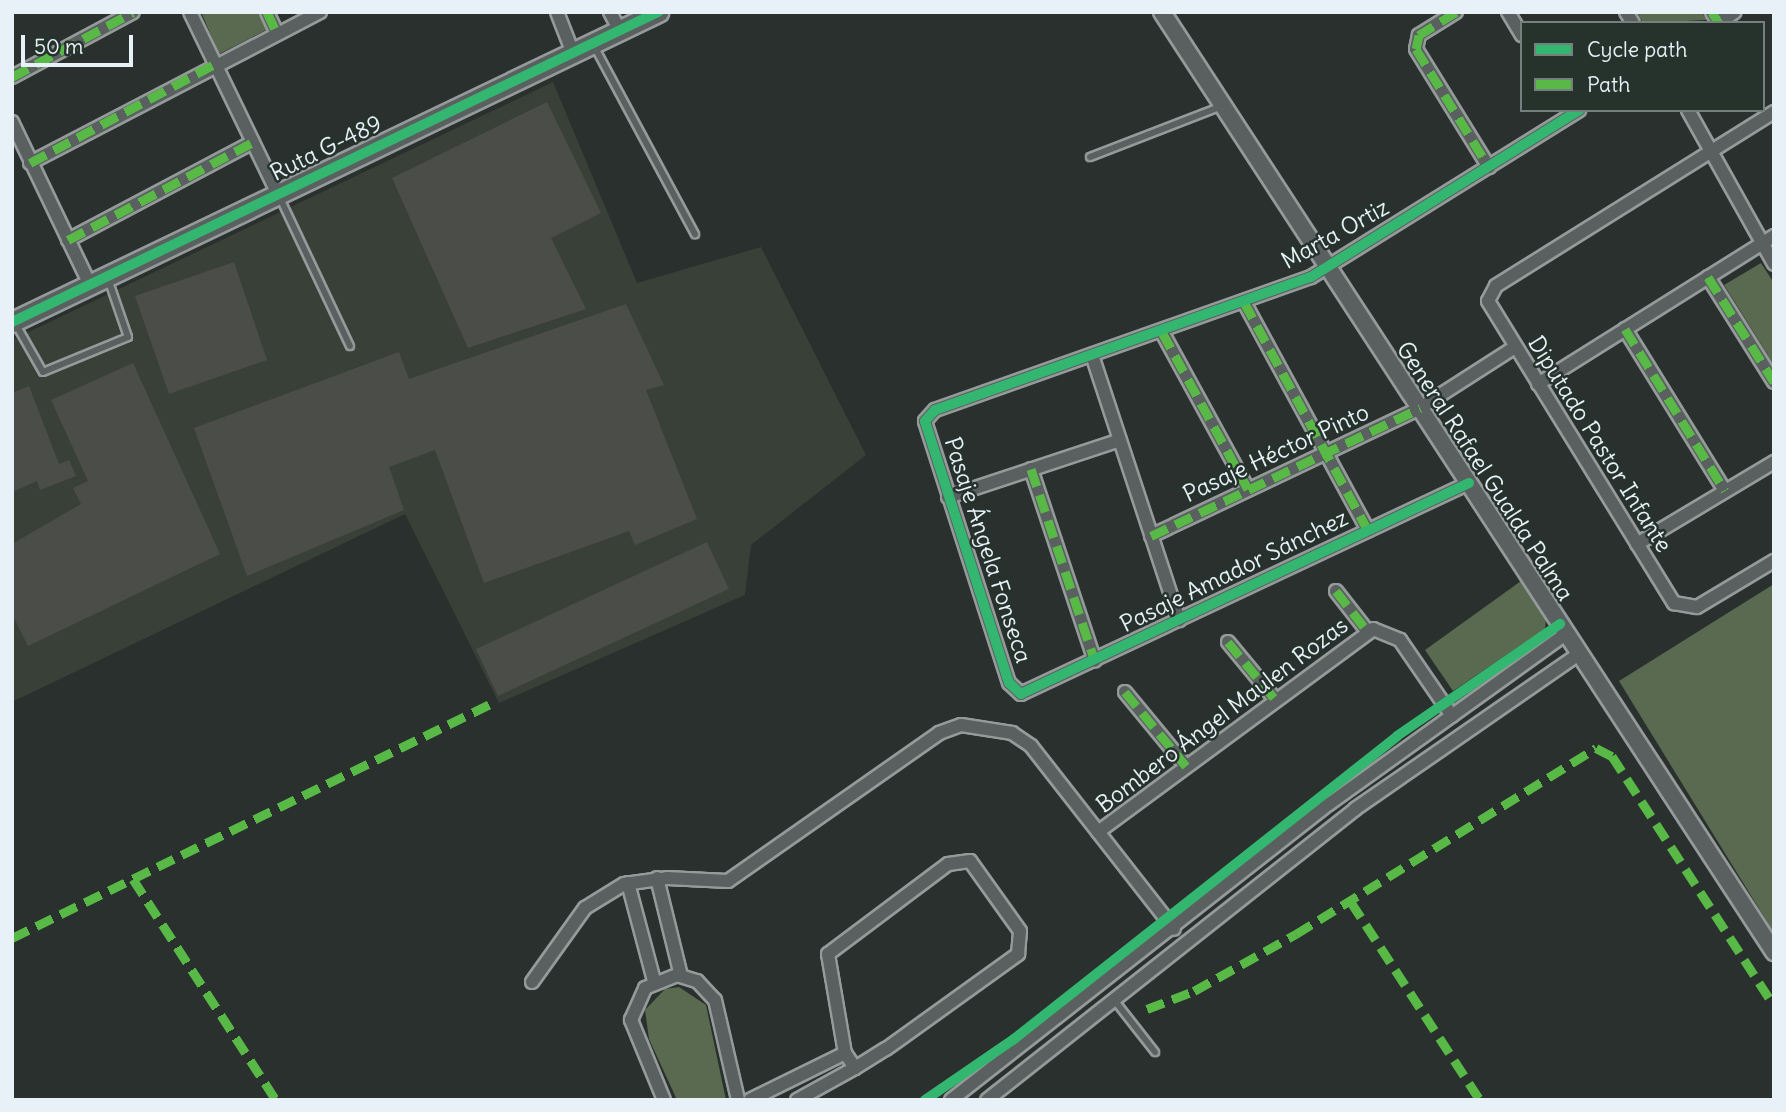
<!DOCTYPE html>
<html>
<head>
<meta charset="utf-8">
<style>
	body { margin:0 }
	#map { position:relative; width:1786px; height:1112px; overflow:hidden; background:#29302d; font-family:Delius,sans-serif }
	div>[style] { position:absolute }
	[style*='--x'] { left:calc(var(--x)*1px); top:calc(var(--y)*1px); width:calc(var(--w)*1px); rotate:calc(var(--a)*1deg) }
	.built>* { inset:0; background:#394038 }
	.green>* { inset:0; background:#596a50 }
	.building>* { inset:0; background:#4b4d48 }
	.roads { filter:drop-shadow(2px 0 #959a9a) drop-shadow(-2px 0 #959a9a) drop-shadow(0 2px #959a9a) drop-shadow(0 -2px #959a9a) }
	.lane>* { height:6px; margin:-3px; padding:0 3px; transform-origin:3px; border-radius:3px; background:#5a6060 }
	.street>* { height:12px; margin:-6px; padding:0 6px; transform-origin:6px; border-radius:6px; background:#5a6060 }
	.secondary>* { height:16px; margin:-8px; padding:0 8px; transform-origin:8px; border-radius:8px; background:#5a6060 }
	.primary>* { height:19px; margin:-9.5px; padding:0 9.5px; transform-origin:9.5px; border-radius:9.5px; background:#5a6060 }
	.quiet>* { height:9px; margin-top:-4.5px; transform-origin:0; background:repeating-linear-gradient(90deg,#58b947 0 18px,transparent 0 27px) }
	.cycleway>* { height:10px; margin:-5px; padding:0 5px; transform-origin:5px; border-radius:5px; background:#33b770 }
	span { translate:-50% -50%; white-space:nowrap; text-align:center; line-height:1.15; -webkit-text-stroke:5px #26332d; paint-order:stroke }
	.street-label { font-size:23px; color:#e8f1f8 }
	.frame { position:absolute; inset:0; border:14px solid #e8f1f8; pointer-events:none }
	.legend { position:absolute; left:1520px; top:21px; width:245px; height:91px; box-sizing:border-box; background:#26332d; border:2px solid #747f7e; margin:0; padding:9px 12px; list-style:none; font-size:21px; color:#e8f1f8 }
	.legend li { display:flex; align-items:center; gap:14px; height:35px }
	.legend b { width:35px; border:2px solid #747f7e }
	.scale { position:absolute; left:21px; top:35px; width:112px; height:32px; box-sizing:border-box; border:4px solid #e8f1f8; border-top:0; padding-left:9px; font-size:21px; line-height:24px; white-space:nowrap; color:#e8f1f8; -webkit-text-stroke:5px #26332d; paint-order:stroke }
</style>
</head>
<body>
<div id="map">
	<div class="built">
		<div style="clip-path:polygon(553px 82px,637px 283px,761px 247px,866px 455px,751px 545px,745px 595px,499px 703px,405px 514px,12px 702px,12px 340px)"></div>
	</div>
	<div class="green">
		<div style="clip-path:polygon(201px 12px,262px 12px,270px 28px,219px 54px)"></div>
		<div style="clip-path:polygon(1637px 12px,1702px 12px,1707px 20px,1643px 23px)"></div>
		<div style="clip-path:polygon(1761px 263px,1774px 283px,1774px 365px,1724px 285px)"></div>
		<div style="clip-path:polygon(1521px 581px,1546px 619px,1545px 629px,1453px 691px,1425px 650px)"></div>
		<div style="clip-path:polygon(1774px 584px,1774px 933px,1619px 681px)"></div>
		<div style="clip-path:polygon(679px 987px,706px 1005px,726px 1100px,677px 1100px,649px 1039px,645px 1010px,665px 989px)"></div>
	</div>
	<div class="building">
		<div style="clip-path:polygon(547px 102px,601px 213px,551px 238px,586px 309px,468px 348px,392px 178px)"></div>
		<div style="clip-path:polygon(234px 262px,267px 360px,169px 394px,135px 296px)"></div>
		<div style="clip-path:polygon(626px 304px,664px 385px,646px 390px,697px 519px,635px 545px,629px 531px,484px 583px,435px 450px,389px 467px,404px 510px,247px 576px,194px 428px,399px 352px,409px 379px)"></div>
		<div style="clip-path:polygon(133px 363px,220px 554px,28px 646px,12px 614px,12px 544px,81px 504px,73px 488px,88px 481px,51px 400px)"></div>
		<div style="clip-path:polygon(29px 386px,59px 464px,69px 460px,76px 476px,40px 490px,37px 481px,12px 492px,12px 393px)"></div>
		<div style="clip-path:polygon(707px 542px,729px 589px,498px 696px,476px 649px)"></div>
	</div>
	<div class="roads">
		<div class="lane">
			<div style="--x:593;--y:44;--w:216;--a:61.8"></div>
			<div style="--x:1090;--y:157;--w:142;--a:-21.1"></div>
			<div style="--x:279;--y:196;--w:166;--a:64.7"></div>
			<div style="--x:15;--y:323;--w:56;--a:60.3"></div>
			<div style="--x:43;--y:372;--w:92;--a:-22.4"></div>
			<div style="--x:128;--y:337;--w:61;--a:-109"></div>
			<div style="--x:1115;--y:1001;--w:65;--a:51.9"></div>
		</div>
		<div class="street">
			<div style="--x:190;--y:12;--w:202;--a:64.2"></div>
			<div style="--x:267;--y:12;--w:23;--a:65"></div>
			<div style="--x:557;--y:12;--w:44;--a:68.7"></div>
			<div style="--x:610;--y:12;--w:21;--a:62"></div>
			<div style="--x:1456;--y:12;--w:44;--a:148.1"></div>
			<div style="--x:1419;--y:35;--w:14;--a:102"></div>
			<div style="--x:1416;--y:49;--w:139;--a:58.3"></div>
			<div style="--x:1508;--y:12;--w:27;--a:59"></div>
			<div style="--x:1626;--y:12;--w:13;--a:58"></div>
			<div style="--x:1712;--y:12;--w:13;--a:58"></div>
			<div style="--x:1719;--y:23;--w:19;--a:-35"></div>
			<div style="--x:12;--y:77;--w:137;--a:-28.2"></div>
			<div style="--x:1688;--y:110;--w:176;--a:60.8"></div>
			<div style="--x:1774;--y:112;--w:328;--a:148"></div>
			<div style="--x:1496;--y:286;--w:17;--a:118"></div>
			<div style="--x:1488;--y:301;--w:355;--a:58.4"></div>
			<div style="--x:1674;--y:603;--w:23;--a:10"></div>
			<div style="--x:1697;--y:607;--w:90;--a:-30.9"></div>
			<div style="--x:12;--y:122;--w:181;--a:64.4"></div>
			<div style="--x:30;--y:163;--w:327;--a:-27.5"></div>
			<div style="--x:68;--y:240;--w:209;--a:-27.9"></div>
			<div style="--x:1708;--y:277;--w:124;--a:57.8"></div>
			<div style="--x:1244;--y:302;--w:260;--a:61.5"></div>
			<div style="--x:1625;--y:329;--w:190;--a:58.3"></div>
			<div style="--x:1162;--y:332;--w:179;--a:61.3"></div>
			<div style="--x:1093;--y:358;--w:276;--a:71.8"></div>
			<div style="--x:1538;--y:384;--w:279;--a:-32.1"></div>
			<div style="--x:1031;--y:469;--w:202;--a:71.6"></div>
			<div style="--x:1469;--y:483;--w:495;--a:154.8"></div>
			<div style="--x:1021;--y:694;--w:16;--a:-137"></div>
			<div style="--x:1009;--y:683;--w:275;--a:-107.8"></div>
			<div style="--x:925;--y:421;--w:15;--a:-48"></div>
			<div style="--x:935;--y:410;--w:399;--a:-19.5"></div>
			<div style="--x:1311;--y:277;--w:316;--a:-31.9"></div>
			<div style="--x:948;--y:497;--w:181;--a:-18.3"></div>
			<div style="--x:1151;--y:536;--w:298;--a:-25.4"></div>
			<div style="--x:1420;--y:408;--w:113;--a:-32.7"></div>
			<div style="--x:1637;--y:544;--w:160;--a:-30.9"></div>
			<div style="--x:1336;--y:591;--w:52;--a:52"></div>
			<div style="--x:1228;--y:642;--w:74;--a:50.5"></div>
			<div style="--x:1125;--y:692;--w:96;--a:50.5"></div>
			<div style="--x:1098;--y:832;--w:342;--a:-36.4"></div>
			<div style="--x:1373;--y:629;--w:29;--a:22"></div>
			<div style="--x:1400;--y:640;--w:92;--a:55.6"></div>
			<div style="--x:657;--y:878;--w:101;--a:76.2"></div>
			<div style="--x:628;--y:883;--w:101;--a:75.1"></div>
			<div style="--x:532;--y:982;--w:91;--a:-54.4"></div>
			<div style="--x:585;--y:908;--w:46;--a:-31.6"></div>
			<div style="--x:624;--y:884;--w:43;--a:-7.9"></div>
			<div style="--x:667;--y:878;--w:61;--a:2.8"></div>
			<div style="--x:728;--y:881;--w:258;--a:-35"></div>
			<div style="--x:939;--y:733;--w:23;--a:-20"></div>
			<div style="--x:961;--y:725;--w:52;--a:8.9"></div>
			<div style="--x:1012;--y:733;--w:23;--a:34"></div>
			<div style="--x:1031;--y:746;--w:232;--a:52"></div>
			<div style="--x:664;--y:1100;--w:87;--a:-112.4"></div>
			<div style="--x:631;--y:1020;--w:35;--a:-66"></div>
			<div style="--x:645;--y:988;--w:35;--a:-22"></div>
			<div style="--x:677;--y:975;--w:21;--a:17"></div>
			<div style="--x:697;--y:981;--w:26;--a:47"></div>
			<div style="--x:715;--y:1000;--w:103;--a:77"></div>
			<div style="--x:750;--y:1100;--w:106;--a:-26.3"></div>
			<div style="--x:797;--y:1100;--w:66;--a:-28.9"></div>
			<div style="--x:855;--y:1068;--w:36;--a:-32"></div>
			<div style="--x:886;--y:1049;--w:163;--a:-35.7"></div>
			<div style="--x:1018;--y:954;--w:23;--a:-85"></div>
			<div style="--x:1020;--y:931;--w:86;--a:-125.5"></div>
			<div style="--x:970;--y:861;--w:22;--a:172"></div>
			<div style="--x:948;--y:864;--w:150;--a:143.1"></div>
			<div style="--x:828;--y:954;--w:100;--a:80.3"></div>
			<div style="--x:845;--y:1053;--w:18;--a:56"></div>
			<div style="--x:951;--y:1100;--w:480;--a:-38.1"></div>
			<div style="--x:1329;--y:804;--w:292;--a:-35.7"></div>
			<div style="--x:987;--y:1100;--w:469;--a:-38.3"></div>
			<div style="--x:1355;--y:809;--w:272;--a:-34.7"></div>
		</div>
		<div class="secondary">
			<div style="--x:1162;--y:12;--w:1122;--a:56.93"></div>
		</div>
		<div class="primary">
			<div style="--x:12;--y:322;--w:717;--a:-25.64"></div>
		</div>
	</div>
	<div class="quiet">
		<div style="--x:267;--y:12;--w:23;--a:65"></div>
		<div style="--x:1456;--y:12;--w:44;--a:148.1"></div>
		<div style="--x:1419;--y:35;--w:14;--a:102"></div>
		<div style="--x:1416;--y:49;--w:139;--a:58.3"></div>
		<div style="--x:1712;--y:12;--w:13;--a:58"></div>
		<div style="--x:12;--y:77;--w:137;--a:-28.2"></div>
		<div style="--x:30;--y:163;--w:210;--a:-28.2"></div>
		<div style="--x:68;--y:240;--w:209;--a:-27.9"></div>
		<div style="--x:1708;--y:277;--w:124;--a:57.8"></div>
		<div style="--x:1244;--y:302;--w:260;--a:61.5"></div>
		<div style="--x:1625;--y:329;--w:190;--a:58.3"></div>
		<div style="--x:1162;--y:332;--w:179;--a:61.3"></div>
		<div style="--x:1031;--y:469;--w:202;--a:71.6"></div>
		<div style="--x:1151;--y:536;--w:298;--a:-25.4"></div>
		<div style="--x:1336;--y:591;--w:52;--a:52"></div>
		<div style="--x:1228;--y:642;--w:74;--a:50.5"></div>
		<div style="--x:1125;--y:692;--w:96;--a:50.5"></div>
		<div style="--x:133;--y:879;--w:263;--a:57.1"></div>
		<div style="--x:1351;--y:902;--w:236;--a:56.9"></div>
		<div style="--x:12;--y:938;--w:532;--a:-26.08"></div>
		<div style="--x:1147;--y:1009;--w:50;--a:-21"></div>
		<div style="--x:1194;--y:991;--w:117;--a:-29.2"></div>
		<div style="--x:1296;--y:934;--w:353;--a:-31.8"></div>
		<div style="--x:1596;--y:748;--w:18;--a:27"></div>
		<div style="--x:1612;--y:756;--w:297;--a:57"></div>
	</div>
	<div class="cycleway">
		<div style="--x:12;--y:322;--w:717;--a:-25.64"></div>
		<div style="--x:1469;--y:483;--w:495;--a:154.8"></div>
		<div style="--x:1021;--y:694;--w:16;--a:-137"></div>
		<div style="--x:1009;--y:683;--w:275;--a:-107.8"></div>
		<div style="--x:925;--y:421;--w:15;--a:-48"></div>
		<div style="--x:935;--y:410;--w:399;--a:-19.5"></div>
		<div style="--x:1311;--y:277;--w:316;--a:-31.9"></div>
		<div style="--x:925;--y:1100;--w:108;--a:-34.4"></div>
		<div style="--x:1014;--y:1039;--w:488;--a:-38.3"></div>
		<div style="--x:1397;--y:736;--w:198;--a:-34.5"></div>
	</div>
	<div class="street-label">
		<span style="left:326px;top:148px;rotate:-26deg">Ruta G-489</span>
		<span style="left:1335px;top:234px;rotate:-29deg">Marta Ortiz</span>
		<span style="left:1600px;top:444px;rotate:58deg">Diputado Pastor Infante</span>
		<span style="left:1276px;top:453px;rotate:-25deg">Pasaje Héctor Pinto</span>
		<span style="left:1485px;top:471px;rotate:57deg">General Rafael Gualda Palma</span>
		<span style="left:988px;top:550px;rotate:72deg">Pasaje Ángela Fonseca</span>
		<span style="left:1234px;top:571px;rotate:-26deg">Pasaje Amador Sánchez</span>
		<span style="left:1222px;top:715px;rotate:-37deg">Bombero Ángel Maulen Rozas</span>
	</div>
	<div class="frame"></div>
	<ul class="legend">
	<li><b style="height:9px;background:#33b770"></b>Cycle path</li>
	<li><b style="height:9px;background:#58b947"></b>Path</li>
	</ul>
	<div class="scale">50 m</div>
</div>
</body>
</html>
